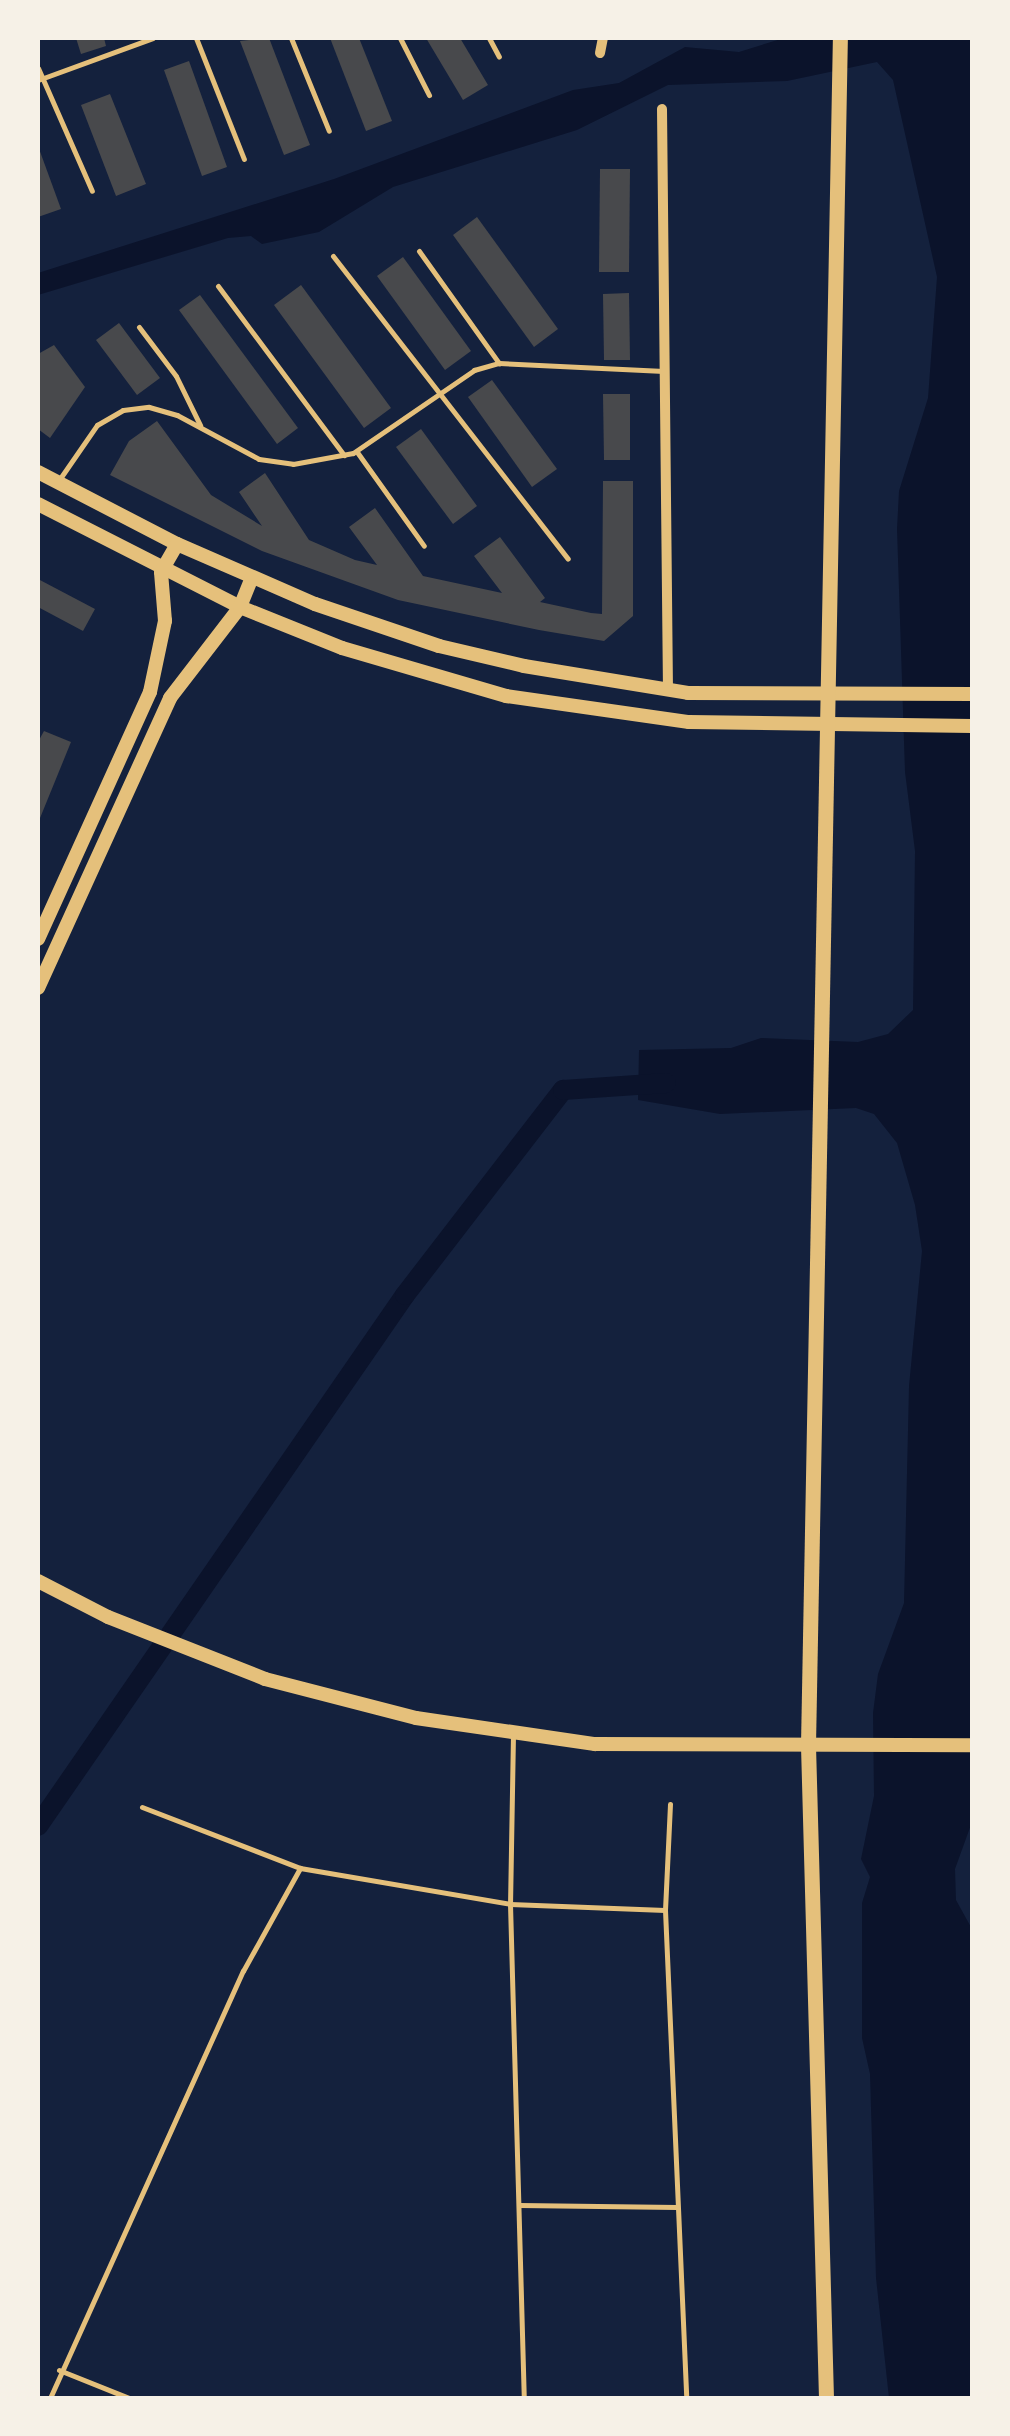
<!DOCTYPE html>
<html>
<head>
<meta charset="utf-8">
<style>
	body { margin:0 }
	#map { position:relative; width:1010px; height:2436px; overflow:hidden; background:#14213d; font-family:"Nunito Sans",sans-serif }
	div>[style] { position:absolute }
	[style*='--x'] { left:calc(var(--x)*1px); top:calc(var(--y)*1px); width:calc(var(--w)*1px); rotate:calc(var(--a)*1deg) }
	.water>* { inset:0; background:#0b132b }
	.canal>* { height:20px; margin:-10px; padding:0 10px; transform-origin:10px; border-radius:10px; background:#0b132b }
	.building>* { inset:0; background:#48494c }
	.service>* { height:5px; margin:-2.5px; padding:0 2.5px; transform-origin:2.5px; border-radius:2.5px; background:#e5c07b }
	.minor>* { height:10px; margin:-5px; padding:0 5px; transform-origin:5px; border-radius:5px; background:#e5c07b }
	.tertiary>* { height:14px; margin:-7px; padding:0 7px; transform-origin:7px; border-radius:7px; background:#e5c07b }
	.secondary>* { height:15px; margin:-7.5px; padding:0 7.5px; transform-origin:7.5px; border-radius:7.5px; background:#e5c07b }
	span { translate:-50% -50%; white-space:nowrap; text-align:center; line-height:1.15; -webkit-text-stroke:8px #f6f1e7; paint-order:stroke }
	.frame { position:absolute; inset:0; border:40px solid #f6f1e7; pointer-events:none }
</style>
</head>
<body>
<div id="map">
	<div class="water">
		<div style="clip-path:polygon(784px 38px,972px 38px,972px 1822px,955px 1869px,956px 1900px,972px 1929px,972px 2398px,889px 2398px,876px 2278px,870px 2074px,862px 2038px,862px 1903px,870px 1877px,861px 1859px,874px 1796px,873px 1713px,878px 1674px,904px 1603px,909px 1386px,922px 1251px,915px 1205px,897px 1143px,874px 1114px,856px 1108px,720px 1114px,638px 1100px,639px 1050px,731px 1048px,761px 1038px,858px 1042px,888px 1034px,913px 1010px,915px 851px,905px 772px,897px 529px,899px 491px,928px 398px,937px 277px,893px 80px,877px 62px,787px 81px,668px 85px,577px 130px,393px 187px,319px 232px,262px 244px,251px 236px,228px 238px,38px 295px,38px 273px,334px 179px,573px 90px,619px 83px,685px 47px,739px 52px)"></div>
	</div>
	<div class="canal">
		<div style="--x:38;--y:1826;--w:645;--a:-55.35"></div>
		<div style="--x:405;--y:1295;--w:259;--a:-52.4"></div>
		<div style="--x:563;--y:1090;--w:103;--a:-3.9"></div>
	</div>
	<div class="building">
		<div style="clip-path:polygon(76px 38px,104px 38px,106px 46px,81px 54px)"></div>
		<div style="clip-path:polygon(269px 38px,310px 145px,284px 155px,240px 41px)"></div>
		<div style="clip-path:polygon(330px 38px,359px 38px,392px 121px,366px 131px)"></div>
		<div style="clip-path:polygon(426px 38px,460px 38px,488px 85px,463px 100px)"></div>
		<div style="clip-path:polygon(189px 61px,227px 167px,202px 176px,164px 70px)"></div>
		<div style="clip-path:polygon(110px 94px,146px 184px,116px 196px,81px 105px)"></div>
		<div style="clip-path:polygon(38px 146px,61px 209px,38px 217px)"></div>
		<div style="clip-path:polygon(600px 169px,630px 169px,629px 272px,599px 272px)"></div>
		<div style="clip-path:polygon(477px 217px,558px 329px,534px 347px,453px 235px)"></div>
		<div style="clip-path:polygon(403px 257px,471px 351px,445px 370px,377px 276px)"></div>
		<div style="clip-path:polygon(301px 285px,391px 408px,364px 428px,274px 305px)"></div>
		<div style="clip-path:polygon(629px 293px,630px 360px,604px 360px,603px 294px)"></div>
		<div style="clip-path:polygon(200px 295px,298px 428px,277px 444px,179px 310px)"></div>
		<div style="clip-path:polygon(119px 323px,160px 378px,137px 395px,96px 340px)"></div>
		<div style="clip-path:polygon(54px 345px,85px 387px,50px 438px,38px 429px,38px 354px)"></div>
		<div style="clip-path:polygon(492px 380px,557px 469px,532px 487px,468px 397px)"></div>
		<div style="clip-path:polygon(603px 394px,630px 394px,630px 460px,604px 460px)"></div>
		<div style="clip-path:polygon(157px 421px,211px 495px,262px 526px,239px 492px,265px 473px,309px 540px,355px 560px,377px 565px,349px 527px,375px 508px,423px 576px,502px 593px,474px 556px,500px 537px,545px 598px,540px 602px,591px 613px,602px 614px,603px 481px,633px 481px,633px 616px,604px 641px,539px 630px,398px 600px,262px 551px,110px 475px,129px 441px)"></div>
		<div style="clip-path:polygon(421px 429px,477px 506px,453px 524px,396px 447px)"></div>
		<div style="clip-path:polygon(38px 579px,95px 609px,83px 631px,38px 607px)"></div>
		<div style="clip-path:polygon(44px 731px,71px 742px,38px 823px,38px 742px)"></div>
	</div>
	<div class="service">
		<div style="--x:196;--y:38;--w:130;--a:68.4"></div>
		<div style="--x:291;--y:38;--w:100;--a:67.8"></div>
		<div style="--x:400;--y:38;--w:64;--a:63"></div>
		<div style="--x:489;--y:38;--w:21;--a:62"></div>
		<div style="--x:38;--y:68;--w:134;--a:66.3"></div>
		<div style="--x:38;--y:80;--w:122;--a:-20.1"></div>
		<div style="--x:419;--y:251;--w:138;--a:54.5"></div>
		<div style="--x:333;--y:256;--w:383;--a:52.2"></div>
		<div style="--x:218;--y:286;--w:211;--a:53.3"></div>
		<div style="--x:139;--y:327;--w:61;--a:52.9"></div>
		<div style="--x:176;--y:376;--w:55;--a:63.9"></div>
		<div style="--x:357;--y:452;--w:115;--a:54.5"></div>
		<div style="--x:59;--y:480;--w:67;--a:-55.4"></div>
		<div style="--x:97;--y:425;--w:30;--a:-30"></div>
		<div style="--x:123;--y:410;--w:26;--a:-7"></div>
		<div style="--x:149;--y:407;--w:29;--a:16"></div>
		<div style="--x:177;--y:415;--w:93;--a:28.2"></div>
		<div style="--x:259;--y:459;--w:34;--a:8"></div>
		<div style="--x:293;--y:464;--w:61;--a:-10.4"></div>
		<div style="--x:353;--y:453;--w:147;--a:-34.4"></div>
		<div style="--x:474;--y:370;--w:26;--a:-16"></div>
		<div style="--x:499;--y:363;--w:165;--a:2.8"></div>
		<div style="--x:513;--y:1734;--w:170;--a:91"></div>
		<div style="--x:510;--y:1904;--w:494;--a:88.4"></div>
		<div style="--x:670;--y:1804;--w:106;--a:92.7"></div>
		<div style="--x:665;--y:1910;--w:488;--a:87.5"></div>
		<div style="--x:142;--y:1807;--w:169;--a:21.1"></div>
		<div style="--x:300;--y:1868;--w:213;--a:9.7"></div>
		<div style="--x:510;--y:1904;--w:155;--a:2.2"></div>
		<div style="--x:519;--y:2205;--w:158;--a:0.7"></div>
		<div style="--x:59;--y:2370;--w:75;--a:21.8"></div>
		<div style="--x:50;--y:2398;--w:469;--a:-65.7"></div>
		<div style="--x:243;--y:1971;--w:118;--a:-61"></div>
	</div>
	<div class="minor">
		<div style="--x:600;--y:53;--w:15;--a:-79"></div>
		<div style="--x:662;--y:109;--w:581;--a:89.41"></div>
	</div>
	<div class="tertiary">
		<div style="--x:38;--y:472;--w:157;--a:27.4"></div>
		<div style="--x:177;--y:544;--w:150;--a:23.5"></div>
		<div style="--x:315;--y:604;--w:131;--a:18.7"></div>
		<div style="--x:439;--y:646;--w:87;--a:13.2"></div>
		<div style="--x:524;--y:666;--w:166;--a:9.3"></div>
		<div style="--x:688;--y:693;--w:284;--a:0.2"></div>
		<div style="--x:38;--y:504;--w:227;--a:27"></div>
		<div style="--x:240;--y:607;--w:110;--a:21.9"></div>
		<div style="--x:342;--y:648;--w:171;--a:16.3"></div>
		<div style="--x:506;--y:696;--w:185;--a:8.1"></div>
		<div style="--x:689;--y:722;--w:283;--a:0.8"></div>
		<div style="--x:38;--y:939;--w:271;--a:-65.6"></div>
		<div style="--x:150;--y:692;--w:73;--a:-78.1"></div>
		<div style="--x:165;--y:621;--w:49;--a:-94.7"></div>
		<div style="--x:161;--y:572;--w:32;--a:-60"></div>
		<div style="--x:38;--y:988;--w:319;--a:-65.5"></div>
		<div style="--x:170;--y:698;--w:115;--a:-52.4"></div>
		<div style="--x:240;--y:607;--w:32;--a:-68"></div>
		<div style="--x:38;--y:1581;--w:79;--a:27.2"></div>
		<div style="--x:108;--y:1617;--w:169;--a:21.5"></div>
		<div style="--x:265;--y:1679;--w:156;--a:14.5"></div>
		<div style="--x:416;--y:1718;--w:181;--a:8.3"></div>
		<div style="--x:595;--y:1744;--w:377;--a:0.2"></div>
	</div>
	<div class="secondary">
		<div style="--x:826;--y:2398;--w:653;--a:-91.58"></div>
		<div style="--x:808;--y:1745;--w:1707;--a:-88.93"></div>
	</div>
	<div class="frame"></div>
</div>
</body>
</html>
